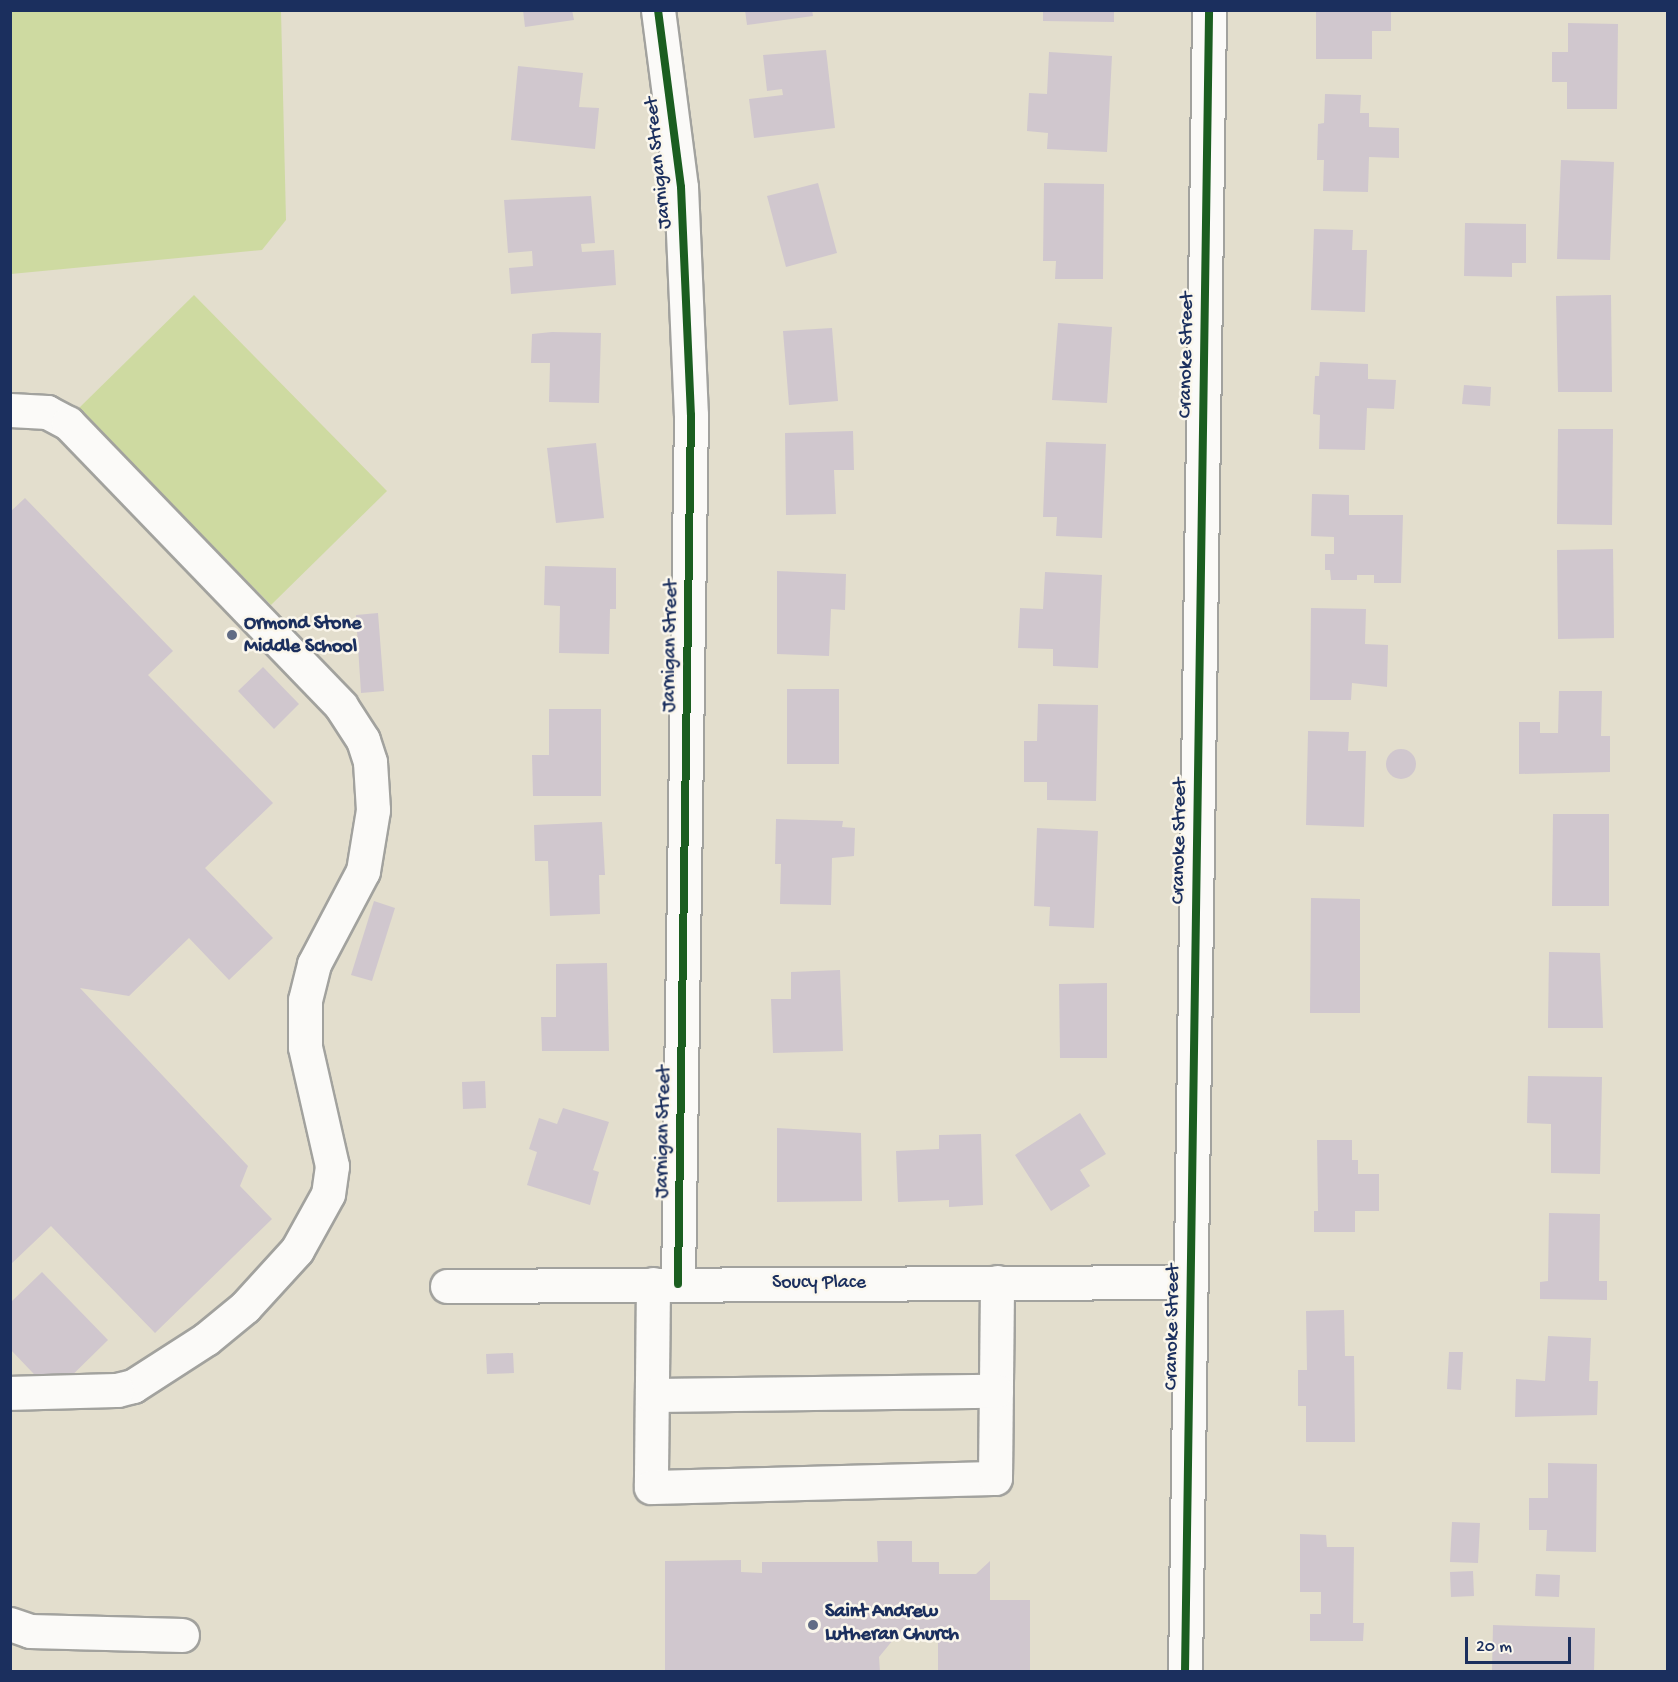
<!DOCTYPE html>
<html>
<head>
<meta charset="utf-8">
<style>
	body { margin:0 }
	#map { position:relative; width:1678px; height:1682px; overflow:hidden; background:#e3decd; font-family:"Gochi Hand",sans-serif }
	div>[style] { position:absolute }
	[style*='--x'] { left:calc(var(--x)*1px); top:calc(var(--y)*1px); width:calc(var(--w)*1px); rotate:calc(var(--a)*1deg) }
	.green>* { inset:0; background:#cedaa1 }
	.building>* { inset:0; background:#d0c7ce }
	.round { border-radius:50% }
	.roads { filter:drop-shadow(2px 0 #a2a29e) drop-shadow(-2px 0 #a2a29e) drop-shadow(0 2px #a2a29e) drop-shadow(0 -2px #a2a29e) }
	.minor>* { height:33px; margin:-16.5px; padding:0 16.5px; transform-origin:16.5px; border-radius:16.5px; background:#fbfaf8 }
	.cycleway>* { height:8px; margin:-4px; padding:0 4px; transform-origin:4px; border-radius:4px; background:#1b5e20 }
	.dots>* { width:16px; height:16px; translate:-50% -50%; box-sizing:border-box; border:3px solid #fbf7ec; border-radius:50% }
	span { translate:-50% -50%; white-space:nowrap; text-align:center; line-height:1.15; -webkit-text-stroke:5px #fbf7ec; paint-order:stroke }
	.street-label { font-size:20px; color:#1b2f5e }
	.poi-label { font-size:20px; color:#1b2f5e; font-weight:700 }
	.left { translate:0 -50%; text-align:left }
	.frame { position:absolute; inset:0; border:12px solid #1b2f5e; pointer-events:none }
	.scale { position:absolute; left:1465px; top:1637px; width:106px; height:27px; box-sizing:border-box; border:3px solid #1b2f5e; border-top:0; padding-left:8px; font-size:18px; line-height:21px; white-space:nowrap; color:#1b2f5e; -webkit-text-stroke:4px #fbf7ec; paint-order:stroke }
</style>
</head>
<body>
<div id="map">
	<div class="green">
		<div style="clip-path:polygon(10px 11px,281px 11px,286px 220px,262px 250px,11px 274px)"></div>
		<div style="clip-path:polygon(194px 295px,387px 491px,271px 605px,78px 409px)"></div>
	</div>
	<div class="building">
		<div style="clip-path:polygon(523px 10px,572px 10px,574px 20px,525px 27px)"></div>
		<div style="clip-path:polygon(745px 10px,812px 10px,813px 16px,747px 25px)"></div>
		<div style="clip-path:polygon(1043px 10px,1114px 10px,1114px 22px,1043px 21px)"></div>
		<div style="clip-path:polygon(1316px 10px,1391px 10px,1391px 31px,1372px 31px,1372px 59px,1316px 59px)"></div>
		<div style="clip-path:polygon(1568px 23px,1618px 24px,1617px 109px,1567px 109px,1567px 82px,1552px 82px,1552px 52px,1568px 52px)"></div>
		<div style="clip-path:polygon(826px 50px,835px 128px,754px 138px,749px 99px,783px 95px,782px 89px,767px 91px,763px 55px)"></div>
		<div style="clip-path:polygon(1049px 52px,1112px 56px,1107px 152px,1047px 149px,1048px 133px,1027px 131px,1029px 93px,1047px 94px)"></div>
		<div style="clip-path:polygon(518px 66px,583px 73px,579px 107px,599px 108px,595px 149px,511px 140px)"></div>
		<div style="clip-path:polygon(1325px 94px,1361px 95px,1360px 113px,1369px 113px,1369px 127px,1399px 128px,1399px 158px,1369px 157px,1368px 192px,1323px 191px,1324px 160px,1317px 160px,1318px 124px,1324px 123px)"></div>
		<div style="clip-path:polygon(1561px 160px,1614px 162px,1610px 260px,1557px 259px)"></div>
		<div style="clip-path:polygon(818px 183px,837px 253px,786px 267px,767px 196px)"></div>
		<div style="clip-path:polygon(1044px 183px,1104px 184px,1103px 279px,1055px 279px,1056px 261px,1043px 261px)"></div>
		<div style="clip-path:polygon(591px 196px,595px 243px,581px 244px,582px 252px,614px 250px,616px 285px,511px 294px,509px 268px,533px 266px,532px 251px,508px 253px,504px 200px)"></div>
		<div style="clip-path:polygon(1465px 223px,1526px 224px,1526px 263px,1512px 263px,1512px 277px,1464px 276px)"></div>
		<div style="clip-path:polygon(1314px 229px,1353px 230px,1352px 250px,1367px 250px,1365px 312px,1311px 310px)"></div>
		<div style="clip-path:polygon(1611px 295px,1612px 392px,1558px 392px,1556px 296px)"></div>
		<div style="clip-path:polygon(1058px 323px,1112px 327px,1107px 403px,1052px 400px)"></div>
		<div style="clip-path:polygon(832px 328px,838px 401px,789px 405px,783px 331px)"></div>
		<div style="clip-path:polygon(552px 332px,601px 333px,599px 403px,549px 402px,550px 363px,531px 363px,532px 334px)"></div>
		<div style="clip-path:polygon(1320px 362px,1368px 364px,1368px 379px,1396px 380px,1394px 409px,1367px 408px,1365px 450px,1319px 449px,1320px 415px,1313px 414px,1315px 376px,1319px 376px)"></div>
		<div style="clip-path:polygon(1464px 385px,1491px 387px,1490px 406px,1462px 404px)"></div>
		<div style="clip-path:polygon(1558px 429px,1613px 429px,1612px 525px,1557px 524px)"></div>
		<div style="clip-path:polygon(853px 431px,854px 470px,834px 470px,836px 514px,786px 515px,785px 433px)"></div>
		<div style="clip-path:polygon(1046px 442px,1106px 444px,1102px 538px,1056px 536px,1057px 517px,1043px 517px)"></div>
		<div style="clip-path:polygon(596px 443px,604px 518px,556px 523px,547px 448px)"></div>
		<div style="clip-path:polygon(1312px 494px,1349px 495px,1349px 515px,1403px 515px,1401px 583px,1374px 583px,1374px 575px,1357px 575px,1357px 580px,1331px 580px,1330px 570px,1325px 570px,1325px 554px,1334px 554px,1334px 537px,1311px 536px)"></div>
		<div style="clip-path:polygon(25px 498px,173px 651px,148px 675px,273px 803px,205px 868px,273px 938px,229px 980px,189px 938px,129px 996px,80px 988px,248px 1166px,240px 1186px,272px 1219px,155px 1333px,51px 1226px,10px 1265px,10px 512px)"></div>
		<div style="clip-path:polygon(1613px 549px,1614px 638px,1558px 639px,1557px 550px)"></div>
		<div style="clip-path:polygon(545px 566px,616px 568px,616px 609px,610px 609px,609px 654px,559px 653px,560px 606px,544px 605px)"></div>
		<div style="clip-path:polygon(777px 571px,846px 574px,845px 610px,831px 609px,829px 656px,777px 654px)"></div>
		<div style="clip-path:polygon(1045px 572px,1102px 575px,1098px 668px,1053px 666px,1053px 649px,1018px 648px,1020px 608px,1043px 609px)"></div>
		<div style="clip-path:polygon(1311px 608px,1366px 609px,1365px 644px,1388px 645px,1387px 687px,1352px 683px,1351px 700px,1310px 700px)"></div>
		<div style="clip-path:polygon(378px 613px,384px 691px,361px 693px,356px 615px)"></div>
		<div style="clip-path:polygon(263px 667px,299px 704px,274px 729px,238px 691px)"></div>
		<div style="clip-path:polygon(787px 689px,839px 689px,839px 764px,787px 764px)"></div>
		<div style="clip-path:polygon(1559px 691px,1602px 691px,1601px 736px,1610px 736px,1610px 772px,1519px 774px,1519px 722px,1540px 722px,1540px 733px,1558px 733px)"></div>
		<div style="clip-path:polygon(1038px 704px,1098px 705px,1096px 801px,1047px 800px,1047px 782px,1024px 782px,1024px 741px,1037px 741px)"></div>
		<div style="clip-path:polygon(549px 709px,601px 709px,601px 796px,533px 796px,532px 755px,549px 755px)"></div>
		<div style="clip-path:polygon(1308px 731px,1349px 732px,1348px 751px,1366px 751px,1364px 827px,1306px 825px)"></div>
		<div class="round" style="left:1386px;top:749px;width:30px;height:30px"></div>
		<div style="clip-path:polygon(1553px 814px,1609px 814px,1609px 906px,1552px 906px)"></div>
		<div style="clip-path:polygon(776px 819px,843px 821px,842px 827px,855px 828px,854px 856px,832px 858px,831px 905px,780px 904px,781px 864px,775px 864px)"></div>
		<div style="clip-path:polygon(602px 822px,605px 875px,599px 875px,600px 914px,550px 916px,548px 861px,535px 861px,534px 825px)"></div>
		<div style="clip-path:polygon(1037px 828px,1098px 831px,1094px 928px,1049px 926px,1050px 907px,1034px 906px)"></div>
		<div style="clip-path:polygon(1311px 898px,1360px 899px,1360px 1013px,1310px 1013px)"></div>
		<div style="clip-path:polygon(374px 901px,395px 908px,372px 981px,351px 975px)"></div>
		<div style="clip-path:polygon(1549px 952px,1600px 953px,1603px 1028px,1548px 1028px)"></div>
		<div style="clip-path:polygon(607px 963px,609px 1051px,542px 1051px,541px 1017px,556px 1017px,556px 964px)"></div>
		<div style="clip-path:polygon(840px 970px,843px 1051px,773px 1053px,771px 999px,791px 999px,791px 972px)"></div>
		<div style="clip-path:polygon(1107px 983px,1107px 1058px,1060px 1058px,1059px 984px)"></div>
		<div style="clip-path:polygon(1528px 1076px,1602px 1077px,1600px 1174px,1551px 1173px,1551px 1124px,1527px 1123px)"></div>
		<div style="clip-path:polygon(485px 1081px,486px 1108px,463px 1109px,462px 1082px)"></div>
		<div style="clip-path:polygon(563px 1108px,609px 1122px,593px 1170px,599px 1172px,590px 1205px,527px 1185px,537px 1152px,529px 1149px,539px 1118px,557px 1124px)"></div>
		<div style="clip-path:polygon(1080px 1113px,1106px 1154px,1080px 1170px,1090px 1186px,1051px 1211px,1015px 1155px)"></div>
		<div style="clip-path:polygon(777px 1128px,861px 1133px,862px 1201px,777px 1202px)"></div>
		<div style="clip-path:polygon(981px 1134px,983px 1205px,949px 1207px,949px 1200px,898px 1202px,896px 1151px,939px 1149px,939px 1135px)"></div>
		<div style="clip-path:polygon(1317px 1140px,1352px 1140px,1352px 1160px,1358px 1160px,1358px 1174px,1379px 1174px,1379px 1211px,1355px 1211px,1355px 1232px,1314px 1232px,1314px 1211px,1318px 1211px)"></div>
		<div style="clip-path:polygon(1549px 1213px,1600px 1214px,1599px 1281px,1607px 1281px,1607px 1300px,1540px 1299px,1540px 1282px,1548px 1281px)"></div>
		<div style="clip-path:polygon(42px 1272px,108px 1340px,53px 1394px,10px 1349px,10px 1303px)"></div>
		<div style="clip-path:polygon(1344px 1310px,1345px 1356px,1354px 1356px,1355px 1442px,1306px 1442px,1306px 1406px,1298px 1406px,1298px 1370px,1307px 1370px,1306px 1311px)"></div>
		<div style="clip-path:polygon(1548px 1336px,1591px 1338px,1589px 1381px,1598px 1381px,1597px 1415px,1515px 1417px,1516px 1379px,1545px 1381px)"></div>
		<div style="clip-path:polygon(1449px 1352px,1463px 1352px,1461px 1390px,1447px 1389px)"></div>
		<div style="clip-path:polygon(513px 1353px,514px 1373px,487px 1374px,486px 1354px)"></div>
		<div style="clip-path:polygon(1548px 1463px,1597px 1464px,1596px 1552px,1546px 1551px,1547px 1530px,1529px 1530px,1529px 1498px,1548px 1498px)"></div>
		<div style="clip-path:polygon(1452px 1522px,1480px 1523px,1478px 1563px,1450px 1562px)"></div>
		<div style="clip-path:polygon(1300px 1534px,1326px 1535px,1327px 1547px,1354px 1547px,1353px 1623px,1364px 1623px,1363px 1641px,1310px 1641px,1310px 1614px,1321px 1614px,1321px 1592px,1300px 1592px)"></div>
		<div style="clip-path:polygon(877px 1541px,912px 1541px,912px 1562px,939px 1562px,939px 1574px,976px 1574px,990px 1561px,990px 1600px,1030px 1600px,1030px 1672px,938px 1672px,938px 1629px,902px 1629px,879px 1657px,880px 1672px,665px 1672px,665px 1561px,741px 1560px,741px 1572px,762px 1573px,762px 1562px,878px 1562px)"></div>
		<div style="clip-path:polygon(1473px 1571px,1474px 1596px,1451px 1597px,1450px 1572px)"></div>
		<div style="clip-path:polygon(1536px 1574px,1560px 1575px,1559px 1597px,1535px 1596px)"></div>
		<div style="clip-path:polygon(1493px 1625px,1595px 1628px,1594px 1672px,1492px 1672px)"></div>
	</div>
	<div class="roads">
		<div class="minor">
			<div style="--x:658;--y:10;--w:178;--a:82.6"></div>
			<div style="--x:681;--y:187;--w:228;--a:87.5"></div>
			<div style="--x:691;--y:415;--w:869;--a:90.86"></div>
			<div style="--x:10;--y:410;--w:37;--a:3"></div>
			<div style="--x:47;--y:412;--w:24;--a:28"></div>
			<div style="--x:68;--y:423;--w:393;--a:46"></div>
			<div style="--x:341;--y:706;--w:40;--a:57.1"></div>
			<div style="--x:363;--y:740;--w:23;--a:72"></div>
			<div style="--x:370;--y:762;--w:48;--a:86.4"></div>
			<div style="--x:373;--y:810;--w:62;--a:99.3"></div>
			<div style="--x:363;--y:871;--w:105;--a:117.8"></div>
			<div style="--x:314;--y:964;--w:37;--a:104"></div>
			<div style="--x:305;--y:1000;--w:47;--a:90"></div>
			<div style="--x:305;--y:1047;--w:122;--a:77.2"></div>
			<div style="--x:332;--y:1166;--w:28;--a:98"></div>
			<div style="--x:328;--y:1194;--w:64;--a:119"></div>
			<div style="--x:297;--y:1250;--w:77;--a:132.4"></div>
			<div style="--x:245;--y:1307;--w:50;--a:140.6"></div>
			<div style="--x:206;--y:1339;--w:87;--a:147.2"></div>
			<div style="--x:133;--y:1386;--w:16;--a:166"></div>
			<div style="--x:117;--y:1390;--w:107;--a:178.4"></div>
			<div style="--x:653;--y:1284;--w:203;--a:90.6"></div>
			<div style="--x:651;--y:1487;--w:344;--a:-1.5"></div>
			<div style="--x:995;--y:1478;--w:196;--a:-89.4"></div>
			<div style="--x:447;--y:1286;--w:743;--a:-0.31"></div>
			<div style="--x:652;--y:1395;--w:344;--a:-0.7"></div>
			<div style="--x:10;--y:1624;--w:21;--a:19"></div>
			<div style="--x:30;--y:1631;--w:152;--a:1.5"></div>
			<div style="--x:1185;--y:1672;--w:1662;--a:-89.17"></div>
		</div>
	</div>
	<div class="cycleway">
		<div style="--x:658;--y:10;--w:178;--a:82.6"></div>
		<div style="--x:681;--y:187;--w:228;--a:87.5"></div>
		<div style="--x:691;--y:415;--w:869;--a:90.86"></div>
		<div style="--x:1185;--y:1672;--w:1662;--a:-89.17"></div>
	</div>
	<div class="dots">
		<div style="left:232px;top:635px;background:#616c85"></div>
		<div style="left:813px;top:1625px;background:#616c85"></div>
	</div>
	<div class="street-label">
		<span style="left:659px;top:163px;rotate:-96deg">Jarnigan Street</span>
		<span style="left:1187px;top:355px;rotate:-89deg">Cranoke Street</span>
		<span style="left:671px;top:646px;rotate:-89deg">Jarnigan Street</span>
		<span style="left:1180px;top:841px;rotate:-89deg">Cranoke Street</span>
		<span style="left:664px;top:1132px;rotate:-89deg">Jarnigan Street</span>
		<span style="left:819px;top:1283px">Soucy Place</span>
		<span style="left:1173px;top:1327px;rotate:-89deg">Cranoke Street</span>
	</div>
	<div class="poi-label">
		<span class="left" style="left:244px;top:636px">Ormond Stone<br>Middle School</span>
		<span class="left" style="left:825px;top:1624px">Saint Andrew<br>Lutheran Church</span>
	</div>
	<div class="frame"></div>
	<div class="scale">20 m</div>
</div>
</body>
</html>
